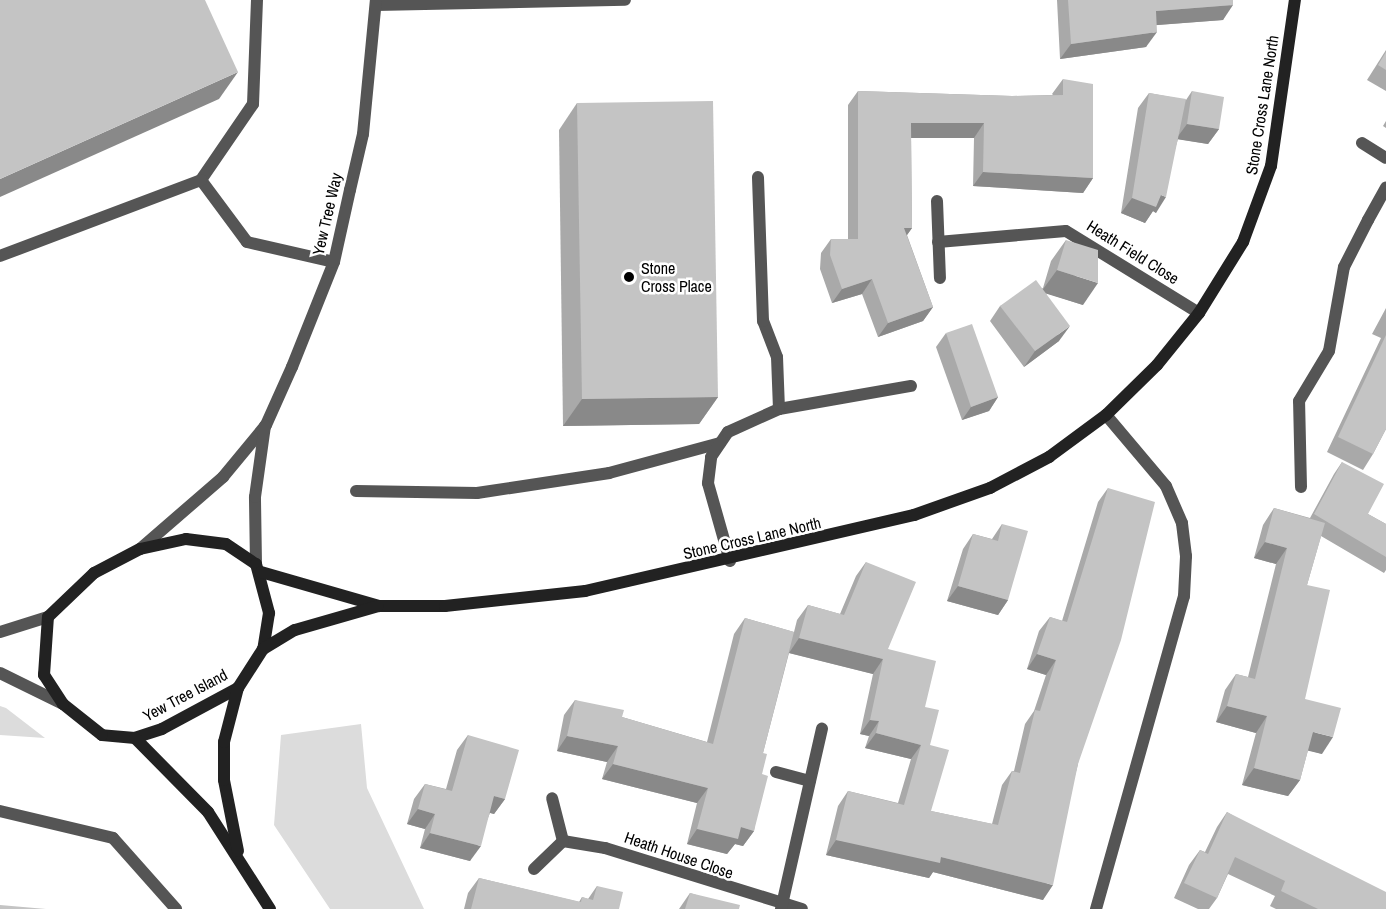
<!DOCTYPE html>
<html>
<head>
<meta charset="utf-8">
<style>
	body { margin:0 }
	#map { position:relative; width:1386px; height:909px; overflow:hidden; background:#fff; font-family:"Archivo Narrow",sans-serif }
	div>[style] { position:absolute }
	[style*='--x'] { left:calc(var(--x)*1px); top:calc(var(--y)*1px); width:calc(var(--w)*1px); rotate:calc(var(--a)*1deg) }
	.green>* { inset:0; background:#dcdcdc }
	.lane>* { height:12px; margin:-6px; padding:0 6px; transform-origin:6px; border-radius:6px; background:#555 }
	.street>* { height:12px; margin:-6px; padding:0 6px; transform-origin:6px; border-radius:6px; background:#555 }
	.secondary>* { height:12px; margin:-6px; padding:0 6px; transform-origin:6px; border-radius:6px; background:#222 }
	.wall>* { inset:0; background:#a9a9a9 }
	.shaded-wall>* { inset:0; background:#898989 }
	.building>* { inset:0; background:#c4c4c4 }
	.dots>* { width:16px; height:16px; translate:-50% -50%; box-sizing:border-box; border:3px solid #fff; border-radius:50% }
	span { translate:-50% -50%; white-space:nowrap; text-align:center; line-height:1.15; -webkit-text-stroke:5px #fff; paint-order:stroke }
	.street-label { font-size:16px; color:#000 }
	.poi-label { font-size:16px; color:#000 }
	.left { translate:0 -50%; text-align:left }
</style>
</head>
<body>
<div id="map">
	<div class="green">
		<div style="clip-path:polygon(0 706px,6px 708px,45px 738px,0 735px)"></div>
		<div style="clip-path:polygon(361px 724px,367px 788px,424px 909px,330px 909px,274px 825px,281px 735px)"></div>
	</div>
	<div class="lane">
		<div style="--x:257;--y:0;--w:104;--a:92.2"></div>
		<div style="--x:253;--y:104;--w:92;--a:124.4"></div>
		<div style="--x:201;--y:180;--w:77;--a:53.4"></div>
		<div style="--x:247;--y:242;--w:89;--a:12.9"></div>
		<div style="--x:376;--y:5;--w:249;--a:-1.2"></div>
		<div style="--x:0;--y:256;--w:215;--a:-20.7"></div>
		<div style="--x:779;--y:409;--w:134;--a:-9.9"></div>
		<div style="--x:1301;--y:487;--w:86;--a:-91.3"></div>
		<div style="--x:1299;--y:401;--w:58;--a:-59"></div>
		<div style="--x:1329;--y:351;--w:85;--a:-79.9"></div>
		<div style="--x:1344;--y:267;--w:53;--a:-62.9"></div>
		<div style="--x:356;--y:491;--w:121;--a:0.9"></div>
		<div style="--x:477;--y:493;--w:134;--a:-8.6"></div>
		<div style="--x:609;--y:473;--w:115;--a:-15.1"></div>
		<div style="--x:730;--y:561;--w:81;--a:-105.8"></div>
		<div style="--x:708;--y:483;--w:26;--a:-83"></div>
		<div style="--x:711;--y:457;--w:30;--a:-56"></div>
		<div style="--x:728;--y:432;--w:56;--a:-24.3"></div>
		<div style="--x:779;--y:409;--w:52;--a:-92.2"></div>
		<div style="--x:777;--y:357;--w:39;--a:-111"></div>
		<div style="--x:763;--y:321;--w:144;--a:-92"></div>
		<div style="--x:0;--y:811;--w:116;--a:13.4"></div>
		<div style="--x:113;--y:838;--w:95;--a:48.4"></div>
	</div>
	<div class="street">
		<div style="--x:1362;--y:143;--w:28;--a:32"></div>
		<div style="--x:937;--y:201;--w:77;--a:87.8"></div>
		<div style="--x:1368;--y:220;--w:37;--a:-61"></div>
		<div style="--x:938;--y:242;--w:128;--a:-4.9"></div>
		<div style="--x:1066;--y:231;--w:156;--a:31.7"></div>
		<div style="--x:140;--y:549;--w:110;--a:-40.9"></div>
		<div style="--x:223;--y:477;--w:67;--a:-50.4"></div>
		<div style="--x:266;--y:425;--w:64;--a:-65.9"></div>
		<div style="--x:292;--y:367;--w:113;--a:-68.2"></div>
		<div style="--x:334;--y:262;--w:74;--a:-77.5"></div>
		<div style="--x:350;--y:190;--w:57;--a:-76.9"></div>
		<div style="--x:363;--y:134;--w:135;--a:-84.5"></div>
		<div style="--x:256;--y:564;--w:67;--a:-90.9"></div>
		<div style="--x:255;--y:497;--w:72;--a:-82"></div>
		<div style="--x:0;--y:632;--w:50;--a:-17.4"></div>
		<div style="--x:0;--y:673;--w:70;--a:26.2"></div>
		<div style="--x:776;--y:772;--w:35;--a:15"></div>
		<div style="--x:563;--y:841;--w:43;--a:9.5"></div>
		<div style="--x:605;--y:848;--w:206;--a:17.2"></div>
		<div style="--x:534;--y:869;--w:40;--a:-44"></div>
		<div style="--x:563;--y:841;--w:44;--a:-104.3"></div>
		<div style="--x:781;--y:909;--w:185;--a:-77.2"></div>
		<div style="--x:1096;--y:909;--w:325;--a:-74.3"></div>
		<div style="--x:1184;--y:596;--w:40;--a:-87.1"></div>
		<div style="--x:1186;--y:556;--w:33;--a:-97"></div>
		<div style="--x:1182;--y:523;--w:40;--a:-113.4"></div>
		<div style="--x:1166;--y:486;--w:93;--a:-130.2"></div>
	</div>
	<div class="secondary">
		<div style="--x:186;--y:539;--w:40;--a:7.1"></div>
		<div style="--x:226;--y:544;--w:36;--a:34"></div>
		<div style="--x:256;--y:564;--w:51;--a:75.1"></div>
		<div style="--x:269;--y:613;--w:36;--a:99"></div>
		<div style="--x:263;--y:649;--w:46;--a:122.7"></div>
		<div style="--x:238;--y:688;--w:86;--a:151.7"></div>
		<div style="--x:162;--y:729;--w:28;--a:162"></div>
		<div style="--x:135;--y:738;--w:33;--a:-175"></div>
		<div style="--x:102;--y:735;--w:50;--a:-141.5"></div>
		<div style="--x:63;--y:704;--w:35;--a:-123"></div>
		<div style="--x:44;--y:675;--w:58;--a:-86.1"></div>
		<div style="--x:48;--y:617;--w:64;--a:-43.7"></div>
		<div style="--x:94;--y:573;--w:52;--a:-27.6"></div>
		<div style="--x:140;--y:549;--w:47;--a:-12.3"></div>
		<div style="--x:261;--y:572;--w:123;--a:16.1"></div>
		<div style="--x:379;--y:606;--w:66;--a:0"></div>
		<div style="--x:445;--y:606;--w:141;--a:-6.1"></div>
		<div style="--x:585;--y:591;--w:338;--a:-13"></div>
		<div style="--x:914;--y:515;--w:81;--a:-19.6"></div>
		<div style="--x:990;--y:488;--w:67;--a:-27.7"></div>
		<div style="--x:1049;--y:457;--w:71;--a:-36.4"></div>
		<div style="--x:1106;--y:415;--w:71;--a:-44.4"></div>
		<div style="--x:1157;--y:365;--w:67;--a:-51.1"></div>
		<div style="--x:1199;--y:313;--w:84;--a:-58.2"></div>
		<div style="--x:1243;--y:242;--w:81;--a:-69.8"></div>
		<div style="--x:1271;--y:166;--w:168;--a:-81.8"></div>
		<div style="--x:263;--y:649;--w:37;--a:-31"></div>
		<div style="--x:295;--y:630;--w:86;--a:-16.1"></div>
		<div style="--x:135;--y:738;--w:104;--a:45.4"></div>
		<div style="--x:208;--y:812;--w:115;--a:57.4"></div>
		<div style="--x:238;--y:851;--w:72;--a:-101.2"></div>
		<div style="--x:224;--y:780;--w:38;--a:-90"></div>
		<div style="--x:224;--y:742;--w:56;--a:-75.5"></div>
	</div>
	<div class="wall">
		<div style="clip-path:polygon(1057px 0,1233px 0,1223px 20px,1156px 25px,1146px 47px,1060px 59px)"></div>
		<div style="clip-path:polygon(1386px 50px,1386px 91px,1367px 80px)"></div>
		<div style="clip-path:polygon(1063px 79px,1093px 178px,1083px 193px,973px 186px,974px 138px,911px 138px,912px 228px,907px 235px,933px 307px,923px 321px,878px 337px,862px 294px,832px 303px,820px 269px,821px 253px,831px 239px,848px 239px,848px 105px,858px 91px,1012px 96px,1053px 95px,1052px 94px)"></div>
		<div style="clip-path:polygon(1192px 91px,1219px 129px,1208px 144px,1178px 139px,1156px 213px,1153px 211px,1145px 223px,1121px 213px,1138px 108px,1149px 93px,1186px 100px)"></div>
		<div style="clip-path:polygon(577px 103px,718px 397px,699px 424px,563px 426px,559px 130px)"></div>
		<div style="clip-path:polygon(1386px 121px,1386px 128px,1383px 126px)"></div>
		<div style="clip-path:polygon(1066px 240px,1083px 305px,1046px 293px,1059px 341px,1024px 367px,990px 321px,1000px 306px,1043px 288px,1051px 261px)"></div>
		<div style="clip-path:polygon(1386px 308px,1386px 429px,1373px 454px,1363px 470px,1327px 452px,1381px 338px,1372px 334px)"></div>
		<div style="clip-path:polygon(946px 333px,998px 397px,989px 411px,962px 420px,936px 347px)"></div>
		<div style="clip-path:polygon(1342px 462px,1368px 514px,1386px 524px,1386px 570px,1384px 573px,1321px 536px,1307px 585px,1305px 699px,1322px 754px,1308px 750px,1300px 780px,1288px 796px,1242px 785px,1256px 733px,1216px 722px,1225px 690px,1236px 674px,1248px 677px,1276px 564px,1254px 558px,1263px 525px,1274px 508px,1310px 518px,1334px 474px)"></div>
		<div style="clip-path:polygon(1108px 488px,1078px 764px,1043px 900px,933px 872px,929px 878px,826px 855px,838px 806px,848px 791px,898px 803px,911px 759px,865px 748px,869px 736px,860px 734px,873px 674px,789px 653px,763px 753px,762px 774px,754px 831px,743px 846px,735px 844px,727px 854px,687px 844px,697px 803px,602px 779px,607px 762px,557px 751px,564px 715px,575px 700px,622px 717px,707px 742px,734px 634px,745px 618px,794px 632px,797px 620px,808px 605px,840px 614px,856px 576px,866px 562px,888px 649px,925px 707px,930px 745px,931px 811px,992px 824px,1002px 785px,1012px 771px,1014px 771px,1025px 724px,1034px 711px,1046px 675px,1027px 669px,1039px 631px,1050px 617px,1062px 621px,1098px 502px)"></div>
		<div style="clip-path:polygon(1002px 524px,1008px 600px,998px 615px,947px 601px,963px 549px,973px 534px,992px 539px)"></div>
		<div style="clip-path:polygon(468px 735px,505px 799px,494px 814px,490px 813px,470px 861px,420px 848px,425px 829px,407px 824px,414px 799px,425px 784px,446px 789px,457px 750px)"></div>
		<div style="clip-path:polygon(1227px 812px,1386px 909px,1276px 909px,1270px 906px,1275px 896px,1228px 874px,1217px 898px,1209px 909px,1198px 909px,1174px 898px,1189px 865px,1200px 850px,1205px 852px,1217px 827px)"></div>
		<div style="clip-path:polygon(479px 878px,579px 902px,582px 897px,588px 899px,597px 886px,619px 909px,464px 909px,468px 893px)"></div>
		<div style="clip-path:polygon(690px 893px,739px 909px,679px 909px)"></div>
	</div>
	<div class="shaded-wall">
		<div style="clip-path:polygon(1233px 5px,1223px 20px,1145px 26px,1156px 11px)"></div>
		<div style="clip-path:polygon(1157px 32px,1146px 47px,1060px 59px,1071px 44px)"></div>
		<div style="clip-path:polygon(238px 72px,219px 99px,0 197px,0 179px)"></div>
		<div style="clip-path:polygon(911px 123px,984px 123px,974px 138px,901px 138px)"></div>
		<div style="clip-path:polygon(1187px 124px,1219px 129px,1208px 144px,1176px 139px)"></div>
		<div style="clip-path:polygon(983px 172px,1093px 178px,1083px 193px,973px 186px)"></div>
		<div style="clip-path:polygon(1161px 195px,1166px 197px,1156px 213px,1153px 211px,1145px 223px,1121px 213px,1132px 198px)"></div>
		<div style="clip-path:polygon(904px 228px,912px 228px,902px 242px)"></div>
		<div style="clip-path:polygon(1057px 270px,1098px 283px,1083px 305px,1041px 292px)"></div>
		<div style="clip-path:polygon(872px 279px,862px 294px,832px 303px,842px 289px)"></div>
		<div style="clip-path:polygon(933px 307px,923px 321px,878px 337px,888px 323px)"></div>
		<div style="clip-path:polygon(1070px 326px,1059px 341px,1024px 367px,1035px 351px)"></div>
		<div style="clip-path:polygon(718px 397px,699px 424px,563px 426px,582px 399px)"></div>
		<div style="clip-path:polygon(998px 397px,989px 411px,962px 420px,971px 407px)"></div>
		<div style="clip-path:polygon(1265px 542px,1287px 548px,1276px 564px,1254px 558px)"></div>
		<div style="clip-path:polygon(958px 586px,1008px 600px,998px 615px,947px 601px)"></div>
		<div style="clip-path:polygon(799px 638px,883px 659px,873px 674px,789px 653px)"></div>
		<div style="clip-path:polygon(1037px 654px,1056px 660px,1046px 675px,1027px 669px)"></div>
		<div style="clip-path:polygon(1227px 706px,1267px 716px,1256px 733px,1216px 722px)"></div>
		<div style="clip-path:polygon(870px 720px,879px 721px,869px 736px,860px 734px)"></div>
		<div style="clip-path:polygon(1313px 732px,1333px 737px,1322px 754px,1301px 749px)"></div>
		<div style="clip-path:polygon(876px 733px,921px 745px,911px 759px,865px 748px)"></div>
		<div style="clip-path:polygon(567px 736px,618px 746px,607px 762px,557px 751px)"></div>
		<div style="clip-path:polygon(613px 764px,708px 788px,697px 803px,602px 779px)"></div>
		<div style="clip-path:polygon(1254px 768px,1300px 780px,1288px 796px,1242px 785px)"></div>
		<div style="clip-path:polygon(494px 796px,505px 799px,494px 814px,484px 811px)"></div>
		<div style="clip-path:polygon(418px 809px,435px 814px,425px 829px,407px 824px)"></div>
		<div style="clip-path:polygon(741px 827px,754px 831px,743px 846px,735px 844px,727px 854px,687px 844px,697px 829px)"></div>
		<div style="clip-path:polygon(430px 833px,481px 846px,470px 861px,420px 848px)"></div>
		<div style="clip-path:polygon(836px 840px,941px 857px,1053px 885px,1043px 900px,933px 872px,929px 878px,826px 855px)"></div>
	</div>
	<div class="building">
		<div style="clip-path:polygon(0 0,205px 0,238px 72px,0 179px)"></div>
		<div style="clip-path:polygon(1068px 0,1233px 0,1233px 5px,1156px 11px,1157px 32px,1071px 44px)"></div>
		<div style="clip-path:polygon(1386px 52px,1386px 70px,1378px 65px)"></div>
		<div style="clip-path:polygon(1063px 79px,1093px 84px,1093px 178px,983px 172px,984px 123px,911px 123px,912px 228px,904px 228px,933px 307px,888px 323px,872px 279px,842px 289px,830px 255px,831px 239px,858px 239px,858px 91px,1012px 96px,1063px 95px)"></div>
		<div style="clip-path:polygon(1192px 91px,1224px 97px,1219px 129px,1187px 124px)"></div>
		<div style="clip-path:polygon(1149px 93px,1186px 99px,1166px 197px,1161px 195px,1156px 207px,1132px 198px)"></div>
		<div style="clip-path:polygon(713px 101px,718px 397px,582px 399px,577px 103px)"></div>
		<div style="clip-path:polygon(1066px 240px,1098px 250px,1098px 283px,1057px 270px)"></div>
		<div style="clip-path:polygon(1036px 280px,1070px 326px,1035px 351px,1000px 306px)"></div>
		<div style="clip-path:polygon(972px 324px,998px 397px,971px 407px,946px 333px)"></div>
		<div style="clip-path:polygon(1386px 335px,1386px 429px,1373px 454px,1338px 437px)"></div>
		<div style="clip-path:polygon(1342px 462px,1384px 484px,1368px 514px,1386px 524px,1386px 557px,1314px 514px)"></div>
		<div style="clip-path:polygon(1108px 488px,1155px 502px,1121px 640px,1078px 764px,1053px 885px,941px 857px,940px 863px,836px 840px,848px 791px,904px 805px,921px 745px,876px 733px,879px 721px,870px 720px,883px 659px,799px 638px,808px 605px,844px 615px,866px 562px,916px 582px,888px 649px,936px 661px,925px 707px,939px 710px,930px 745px,949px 750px,931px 811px,998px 825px,1012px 771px,1020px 773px,1035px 710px,1040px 711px,1056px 660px,1037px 654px,1050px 617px,1067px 622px)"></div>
		<div style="clip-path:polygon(1274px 508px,1325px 523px,1307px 585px,1330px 590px,1305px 699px,1341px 708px,1333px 737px,1313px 732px,1300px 780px,1254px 768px,1267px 716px,1227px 706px,1236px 674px,1255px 679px,1287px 548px,1265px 542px)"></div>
		<div style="clip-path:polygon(1002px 524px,1028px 531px,1008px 600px,958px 586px,973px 534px,998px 541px)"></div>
		<div style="clip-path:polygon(745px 618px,794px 632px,763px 753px,767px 754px,762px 774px,768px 776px,754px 831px,741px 827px,738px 839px,697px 829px,708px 788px,613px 764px,618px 746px,567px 736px,575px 700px,624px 710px,622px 717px,713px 744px)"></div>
		<div style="clip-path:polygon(468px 735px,519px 750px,505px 799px,494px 796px,481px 846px,430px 833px,435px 814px,418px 809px,425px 784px,452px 791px)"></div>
		<div style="clip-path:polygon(1227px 812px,1386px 892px,1386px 909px,1318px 909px,1281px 891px,1285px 881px,1235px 857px,1217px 898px,1184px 883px,1200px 850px,1208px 854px)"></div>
		<div style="clip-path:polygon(479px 878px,581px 902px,582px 897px,593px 900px,597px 886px,623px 892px,619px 909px,471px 909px)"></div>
		<div style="clip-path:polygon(690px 893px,740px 905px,739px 909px,685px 909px)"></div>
		<div style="clip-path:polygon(0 905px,46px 909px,0 909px)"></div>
	</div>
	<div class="dots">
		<div style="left:629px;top:277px;background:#000"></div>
	</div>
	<div class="street-label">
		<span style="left:1262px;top:105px;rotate:-81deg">Stone Cross Lane North</span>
		<span style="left:327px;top:214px;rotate:-77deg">Yew Tree Way</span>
		<span style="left:1133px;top:252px;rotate:32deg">Heath Field Close</span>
		<span style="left:752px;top:538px;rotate:-13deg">Stone Cross Lane North</span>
		<span style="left:185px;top:695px;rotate:-28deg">Yew Tree Island</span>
		<span style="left:679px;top:855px;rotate:19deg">Heath House Close</span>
	</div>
	<div class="poi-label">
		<span class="left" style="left:641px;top:277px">Stone<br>Cross Place</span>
	</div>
</div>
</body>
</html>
